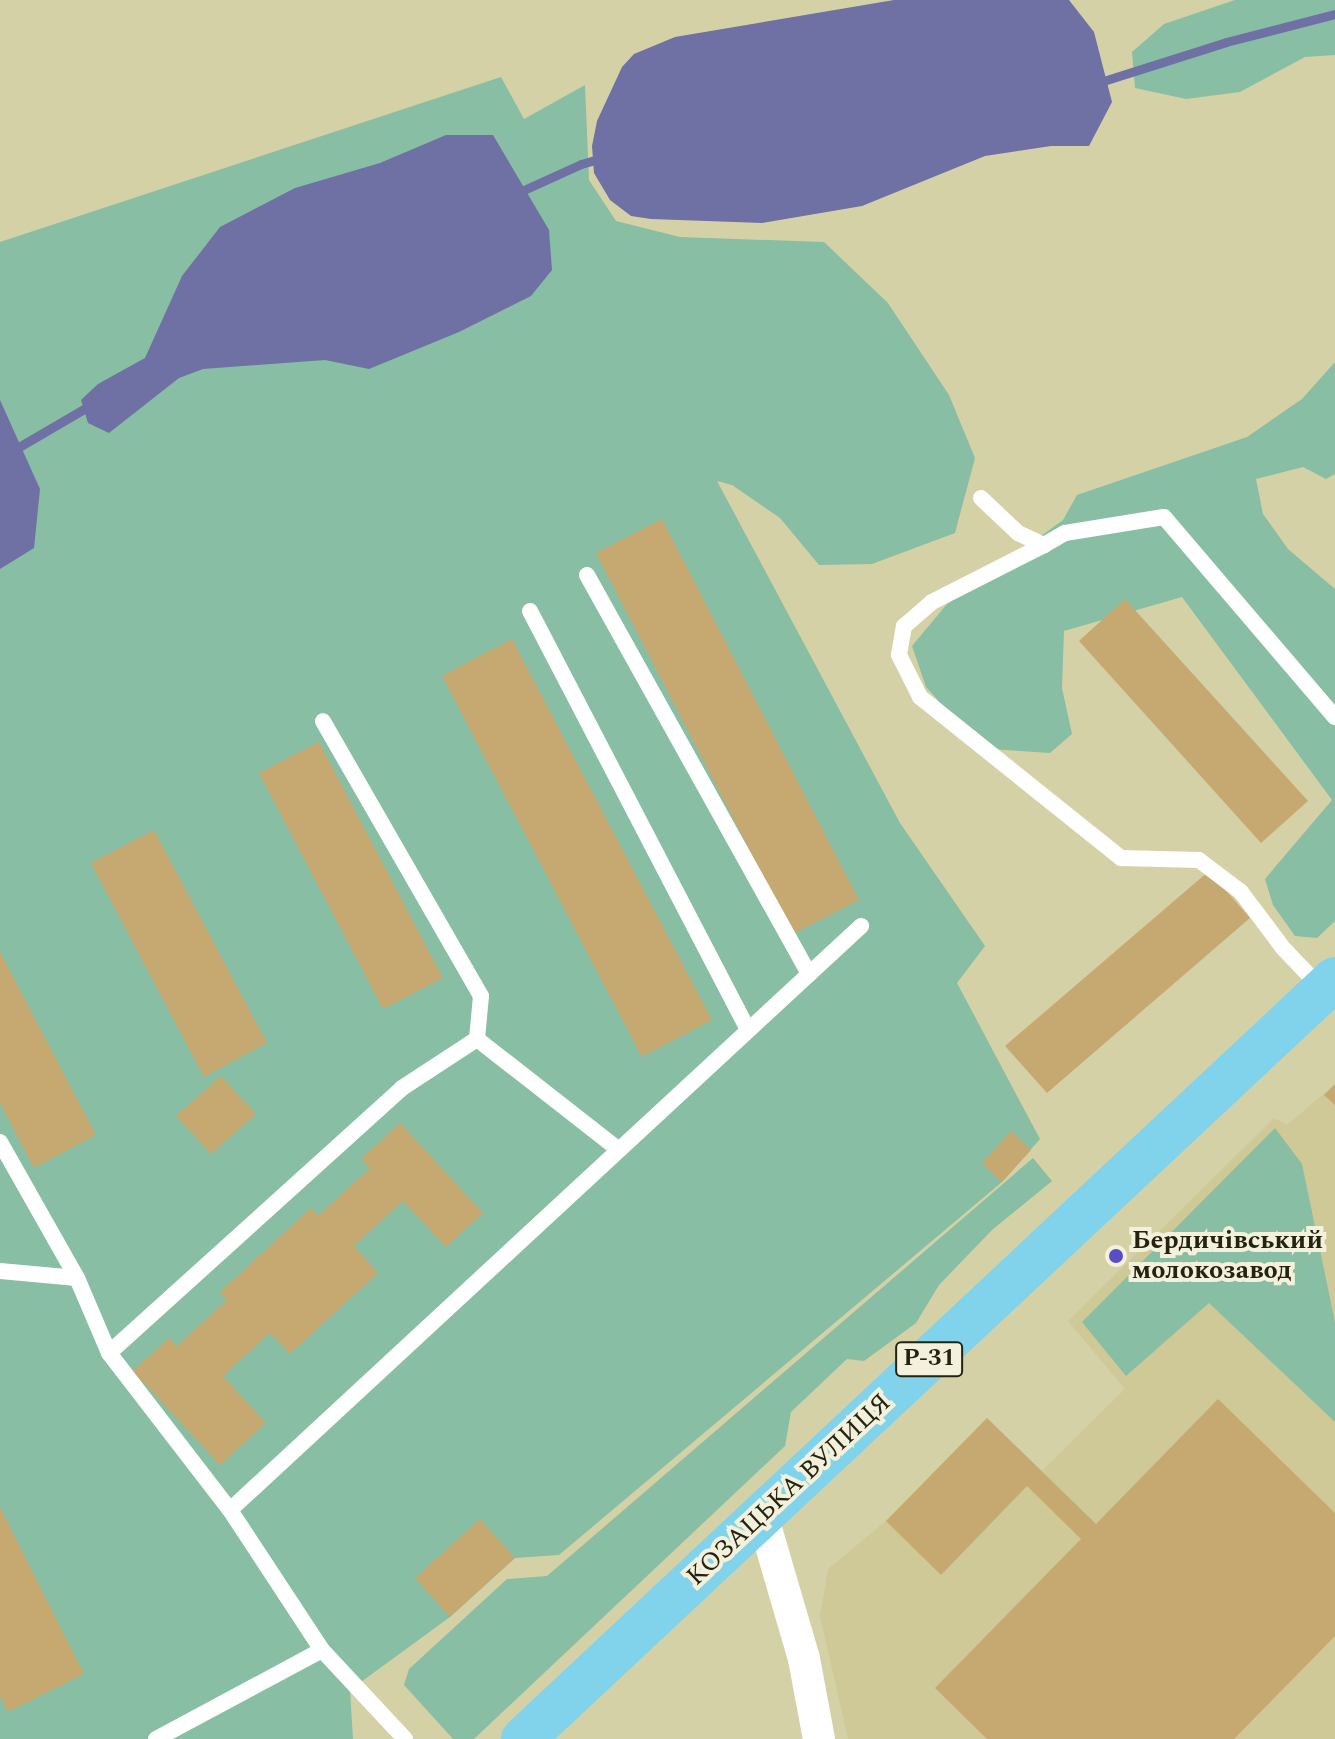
<!DOCTYPE html>
<html>
<head>
<meta charset="utf-8">
<style>
	body { margin:0 }
	#map { position:relative; width:1335px; height:1739px; overflow:hidden; background:#d5d1a7; font-family:Spectral,serif }
	div>[style] { position:absolute }
	[style*='--x'] { left:calc(var(--x)*1px); top:calc(var(--y)*1px); width:calc(var(--w)*1px); rotate:calc(var(--a)*1deg) }
	.built>* { inset:0; background:#cec997 }
	.green>* { inset:0; background:#88bea3 }
	.water>* { inset:0; background:#6f70a4 }
	.stream>* { height:9px; margin:-4.5px; padding:0 4.5px; transform-origin:4.5px; border-radius:4.5px; background:#6f70a4 }
	.building>* { inset:0; background:#c6a971 }
	.lane>* { height:16px; margin:-8px; padding:0 8px; transform-origin:8px; border-radius:8px; background:#fff }
	.street>* { height:32px; margin:-16px; padding:0 16px; transform-origin:16px; border-radius:16px; background:#fff }
	.primary>* { height:44px; margin:-22px; padding:0 22px; transform-origin:22px; border-radius:22px; background:#80d3eb }
	.dots>* { width:22px; height:22px; translate:-50% -50%; box-sizing:border-box; border:4px solid #f3f1db; border-radius:50% }
	span { translate:-50% -50%; white-space:nowrap; text-align:center; line-height:1.15; -webkit-text-stroke:8px #f3f1db; paint-order:stroke }
	.shield-label span { padding:2px 6px; background:#f3f1db; border:2px solid; border-radius:6px; -webkit-text-stroke-width:0 }
	.shield-label { font-size:24px; color:#242312; font-weight:700 }
	.poi-label { font-size:26px; color:#242312; font-weight:700 }
	.left { translate:0 -50%; text-align:left }
	.street-label { font-size:26px; color:#242312 }
</style>
</head>
<body>
<div id="map">
	<div class="built">
		<div style="clip-path:polygon(1335px 1084px,1335px 1739px,848px 1739px,820px 1616px,828px 1569px,886px 1521px,987px 1418px,1042px 1471px,1125px 1389px,1068px 1321px,1274px 1118px,1287px 1125px)"></div>
	</div>
	<div class="green">
		<div style="clip-path:polygon(1235px 0,1335px 0,1335px 55px,1305px 57px,1240px 92px,1186px 99px,1135px 88px,1132px 52px,1164px 24px)"></div>
		<div style="clip-path:polygon(501px 77px,524px 119px,585px 85px,589px 180px,616px 221px,680px 237px,824px 242px,888px 303px,949px 395px,975px 458px,955px 533px,872px 564px,819px 565px,780px 518px,732px 485px,717px 481px,900px 823px,985px 946px,957px 983px,1040px 1139px,1002px 1182px,559px 1555px,515px 1558px,450px 1617px,350px 1690px,353px 1739px,0 1739px,0 242px)"></div>
		<div style="clip-path:polygon(1335px 362px,1335px 474px,1326px 479px,1303px 467px,1256px 479px,1263px 514px,1288px 549px,1335px 589px,1335px 921px,1317px 938px,1295px 936px,1273px 905px,1265px 879px,1332px 800px,1182px 597px,1064px 631px,1062px 688px,1072px 734px,1050px 753px,991px 749px,961px 726px,926px 687px,912px 646px,947px 604px,1063px 520px,1077px 495px,1247px 437px,1302px 399px)"></div>
		<div style="clip-path:polygon(1275px 1128px,1302px 1164px,1335px 1322px,1335px 1422px,1209px 1303px,1126px 1376px,1082px 1322px)"></div>
		<div style="clip-path:polygon(1033px 1158px,1052px 1181px,992px 1230px,939px 1285px,916px 1323px,864px 1361px,847px 1359px,791px 1412px,785px 1446px,474px 1739px,453px 1739px,404px 1685px,409px 1669px,507px 1579px,547px 1576px)"></div>
	</div>
	<div class="water">
		<div style="clip-path:polygon(894px 0,1069px 0,1094px 32px,1112px 102px,1089px 146px,1051px 146px,985px 156px,862px 206px,762px 223px,651px 219px,631px 216px,610px 200px,594px 173px,592px 146px,597px 121px,622px 67px,634px 54px,675px 37px)"></div>
		<div style="clip-path:polygon(446px 135px,493px 135px,549px 230px,552px 270px,531px 296px,459px 332px,369px 369px,325px 360px,203px 369px,179px 378px,109px 433px,88px 423px,81px 400px,98px 384px,145px 358px,182px 276px,220px 227px,295px 188px,380px 163px)"></div>
		<div style="clip-path:polygon(0 400px,40px 489px,34px 548px,0 569px)"></div>
	</div>
	<div class="stream">
		<div style="--x:1097;--y:83;--w:135;--a:-17.6"></div>
		<div style="--x:1226;--y:42;--w:113;--a:-14.4"></div>
		<div style="--x:515;--y:194;--w:72;--a:-24.4"></div>
		<div style="--x:581;--y:164;--w:25;--a:-16"></div>
		<div style="--x:0;--y:458;--w:109;--a:-30.3"></div>
	</div>
	<div class="building">
		<div style="clip-path:polygon(662px 519px,859px 900px,793px 934px,596px 553px)"></div>
		<div style="clip-path:polygon(1125px 599px,1308px 801px,1261px 843px,1079px 641px)"></div>
		<div style="clip-path:polygon(512px 639px,712px 1020px,642px 1057px,442px 676px)"></div>
		<div style="clip-path:polygon(319px 742px,443px 978px,383px 1009px,259px 773px)"></div>
		<div style="clip-path:polygon(154px 830px,267px 1043px,204px 1077px,91px 863px)"></div>
		<div style="clip-path:polygon(1209px 871px,1250px 918px,1047px 1093px,1005px 1046px)"></div>
		<div style="clip-path:polygon(0 952px,96px 1135px,34px 1168px,0 1103px)"></div>
		<div style="clip-path:polygon(221px 1076px,256px 1114px,211px 1154px,176px 1116px)"></div>
		<div style="clip-path:polygon(1335px 1084px,1335px 1105px,1324px 1095px)"></div>
		<div style="clip-path:polygon(400px 1123px,483px 1213px,446px 1247px,403px 1201px,354px 1246px,378px 1273px,290px 1354px,270px 1333px,223px 1376px,266px 1423px,220px 1465px,133px 1371px,169px 1338px,177px 1346px,227px 1300px,220px 1292px,311px 1208px,318px 1216px,370px 1168px,361px 1159px)"></div>
		<div style="clip-path:polygon(1011px 1131px,1031px 1150px,1002px 1182px,982px 1163px)"></div>
		<div style="clip-path:polygon(1218px 1399px,1335px 1513px,1335px 1636px,1234px 1739px,987px 1739px,935px 1688px,1081px 1539px,1027px 1486px,941px 1575px,886px 1521px,987px 1418px,1096px 1524px)"></div>
		<div style="clip-path:polygon(0 1507px,84px 1674px,8px 1712px,0 1696px)"></div>
		<div style="clip-path:polygon(480px 1519px,515px 1558px,450px 1617px,415px 1578px)"></div>
	</div>
	<div class="lane">
		<div style="--x:981;--y:498;--w:51;--a:43.4"></div>
		<div style="--x:1018;--y:533;--w:29;--a:25"></div>
		<div style="--x:1044;--y:545;--w:24;--a:-30"></div>
		<div style="--x:1065;--y:533;--w:100;--a:-9.2"></div>
		<div style="--x:1164;--y:517;--w:263;--a:49.5"></div>
		<div style="--x:1044;--y:545;--w:126;--a:153"></div>
		<div style="--x:932;--y:602;--w:37;--a:139"></div>
		<div style="--x:904;--y:626;--w:29;--a:100"></div>
		<div style="--x:899;--y:655;--w:47;--a:63.4"></div>
		<div style="--x:920;--y:697;--w:258;--a:38.7"></div>
		<div style="--x:1121;--y:858;--w:78;--a:1.5"></div>
		<div style="--x:1199;--y:860;--w:53;--a:37.3"></div>
		<div style="--x:1241;--y:892;--w:70;--a:53.1"></div>
		<div style="--x:1283;--y:948;--w:57;--a:46.4"></div>
		<div style="--x:587;--y:575;--w:457;--a:60.9"></div>
		<div style="--x:530;--y:611;--w:472;--a:62.5"></div>
		<div style="--x:477;--y:1039;--w:179;--a:38"></div>
		<div style="--x:0;--y:1142;--w:156;--a:60.5"></div>
		<div style="--x:0;--y:1271;--w:77;--a:5.2"></div>
		<div style="--x:77;--y:1278;--w:82;--a:66.9"></div>
		<div style="--x:109;--y:1353;--w:198;--a:52.4"></div>
		<div style="--x:109;--y:1353;--w:395;--a:-42.1"></div>
		<div style="--x:402;--y:1088;--w:90;--a:-33.2"></div>
		<div style="--x:477;--y:1039;--w:43;--a:-84.7"></div>
		<div style="--x:481;--y:996;--w:317;--a:-119.9"></div>
		<div style="--x:156;--y:1739;--w:188;--a:-28.2"></div>
		<div style="--x:405;--y:1739;--w:122;--a:-133"></div>
		<div style="--x:322;--y:1650;--w:168;--a:-123.3"></div>
		<div style="--x:230;--y:1510;--w:860;--a:-42.78"></div>
	</div>
	<div class="street">
		<div style="--x:762;--y:1515;--w:150;--a:73.7"></div>
		<div style="--x:804;--y:1659;--w:81;--a:79.4"></div>
	</div>
	<div class="primary">
		<div style="--x:523;--y:1739;--w:1112;--a:-43.11"></div>
	</div>
	<div class="dots">
		<div style="left:1116px;top:1256px;background:#594cc4"></div>
	</div>
	<div class="shield-label">
		<span style="left:929px;top:1359px">Р-31</span>
	</div>
	<div class="poi-label">
		<span class="left" style="left:1132px;top:1256px">Бердичівський<br>молокозавод</span>
	</div>
	<div class="street-label">
		<span style="left:789px;top:1490px;rotate:-43deg">КОЗАЦЬКА ВУЛИЦЯ</span>
	</div>
</div>
</body>
</html>
